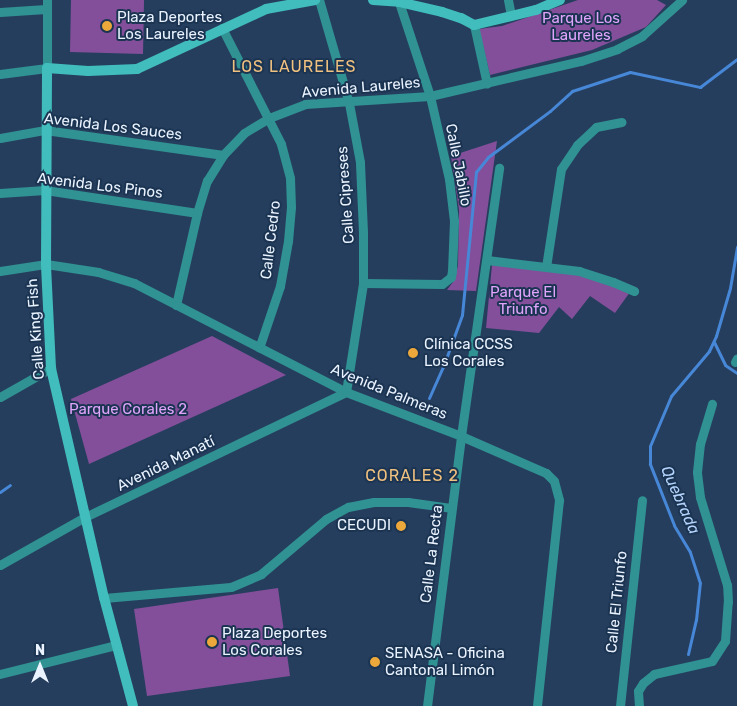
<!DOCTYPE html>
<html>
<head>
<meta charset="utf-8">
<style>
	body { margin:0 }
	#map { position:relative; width:737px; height:706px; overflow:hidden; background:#263e5d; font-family:Rubik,sans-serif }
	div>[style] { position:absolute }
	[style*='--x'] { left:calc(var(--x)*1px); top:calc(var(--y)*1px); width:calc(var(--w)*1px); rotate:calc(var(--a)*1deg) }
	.green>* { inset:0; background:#834f9a }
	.stream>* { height:3px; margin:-1.5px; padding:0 1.5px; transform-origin:1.5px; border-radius:1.5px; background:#4787d7 }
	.street>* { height:9px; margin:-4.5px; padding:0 4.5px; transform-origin:4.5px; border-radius:4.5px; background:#309292 }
	.secondary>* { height:10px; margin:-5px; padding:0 5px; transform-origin:5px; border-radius:5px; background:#40bdbc }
	.dots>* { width:14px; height:14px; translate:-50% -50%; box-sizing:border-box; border:2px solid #1b3452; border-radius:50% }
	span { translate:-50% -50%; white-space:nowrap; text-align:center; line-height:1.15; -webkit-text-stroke:4px #1b3452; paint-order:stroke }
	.poi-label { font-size:15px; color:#eaf3ff }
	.left { translate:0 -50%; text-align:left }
	.right { translate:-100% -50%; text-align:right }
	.park-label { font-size:15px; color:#e0a4fb }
	.street-label { font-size:15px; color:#eaf3ff }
	.neighbourhood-label { font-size:16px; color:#f1c17f; letter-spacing:1px }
	.water-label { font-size:16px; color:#b3d3fc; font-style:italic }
	.north { position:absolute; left:15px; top:641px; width:50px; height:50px; -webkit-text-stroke:4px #1b3452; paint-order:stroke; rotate:0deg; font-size:14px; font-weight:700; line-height:20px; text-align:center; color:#eaf3ff }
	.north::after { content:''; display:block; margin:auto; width:18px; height:22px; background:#eaf3ff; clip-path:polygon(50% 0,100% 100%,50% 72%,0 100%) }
</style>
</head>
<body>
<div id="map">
	<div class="green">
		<div style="clip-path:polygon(71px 0,144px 0,143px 54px,70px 52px)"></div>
		<div style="clip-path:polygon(578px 0,657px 0,666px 5px,646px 27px,592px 50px,490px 75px,479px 29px,502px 26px)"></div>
		<div style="clip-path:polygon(497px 141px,476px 291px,447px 290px,453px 282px,458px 266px,459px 210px,451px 156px)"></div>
		<div style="clip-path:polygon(492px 265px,580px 275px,630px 292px,615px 313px,590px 296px,572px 319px,559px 307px,539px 333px,486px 328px)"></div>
		<div style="clip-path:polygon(212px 336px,286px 375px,89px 464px,71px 399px)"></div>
		<div style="clip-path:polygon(278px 588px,290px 676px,147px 696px,134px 609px)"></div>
	</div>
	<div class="stream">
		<div style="--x:714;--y:342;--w:25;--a:64"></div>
		<div style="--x:725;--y:365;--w:14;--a:34"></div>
		<div style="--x:429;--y:398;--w:34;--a:-66"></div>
		<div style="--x:443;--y:367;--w:55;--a:-69.9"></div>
		<div style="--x:462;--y:315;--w:144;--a:-84.4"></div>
		<div style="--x:476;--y:172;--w:19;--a:-51"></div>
		<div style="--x:488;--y:157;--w:77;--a:-36.6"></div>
		<div style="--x:550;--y:111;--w:30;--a:-42"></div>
		<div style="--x:572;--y:91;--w:61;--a:-18.1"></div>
		<div style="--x:630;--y:72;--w:72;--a:12.1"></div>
		<div style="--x:700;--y:87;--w:46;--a:-37.1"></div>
		<div style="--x:0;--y:492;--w:12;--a:-35"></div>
		<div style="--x:688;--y:654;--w:35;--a:-77"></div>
		<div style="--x:696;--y:620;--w:37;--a:-84"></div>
		<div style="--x:700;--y:583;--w:33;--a:-108"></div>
		<div style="--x:690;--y:552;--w:31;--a:-121"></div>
		<div style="--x:674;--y:525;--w:66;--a:-111.5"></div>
		<div style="--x:650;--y:464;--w:18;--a:-90"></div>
		<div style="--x:650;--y:446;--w:54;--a:-67.2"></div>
		<div style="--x:671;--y:396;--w:59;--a:-49.8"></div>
		<div style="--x:709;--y:351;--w:17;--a:-65"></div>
		<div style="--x:716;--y:336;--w:50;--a:-73.7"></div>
		<div style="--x:730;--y:288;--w:42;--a:-80.3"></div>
	</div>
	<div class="street">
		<div style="--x:508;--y:0;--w:16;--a:79"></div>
		<div style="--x:0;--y:12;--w:46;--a:-3.7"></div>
		<div style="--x:474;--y:25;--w:60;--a:77.6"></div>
		<div style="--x:222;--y:28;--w:130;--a:63"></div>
		<div style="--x:281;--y:144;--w:35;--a:75"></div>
		<div style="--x:290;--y:178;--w:29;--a:88"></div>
		<div style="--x:291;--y:207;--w:34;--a:95"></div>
		<div style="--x:288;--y:241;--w:46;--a:100.1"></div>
		<div style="--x:280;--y:286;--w:65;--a:108.7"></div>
		<div style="--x:0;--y:74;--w:47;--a:-7.3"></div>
		<div style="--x:47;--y:68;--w:68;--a:-90"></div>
		<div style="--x:0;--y:138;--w:46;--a:-10.1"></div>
		<div style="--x:45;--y:130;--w:180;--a:8"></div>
		<div style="--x:0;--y:193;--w:45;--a:-3.8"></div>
		<div style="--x:45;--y:190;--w:154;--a:8.6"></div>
		<div style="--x:487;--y:260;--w:93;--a:6.8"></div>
		<div style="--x:579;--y:271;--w:36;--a:18"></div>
		<div style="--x:613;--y:282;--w:23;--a:23"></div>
		<div style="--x:546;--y:267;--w:99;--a:-81.3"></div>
		<div style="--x:561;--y:169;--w:29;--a:-56"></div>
		<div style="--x:577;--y:145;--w:26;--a:-43"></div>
		<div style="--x:596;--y:127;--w:26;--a:-11"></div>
		<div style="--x:0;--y:271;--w:47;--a:-8.7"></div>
		<div style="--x:46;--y:264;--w:53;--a:8.7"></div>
		<div style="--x:98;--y:272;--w:38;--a:17"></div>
		<div style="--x:134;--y:283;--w:238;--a:27.2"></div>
		<div style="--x:346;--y:392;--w:123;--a:20.9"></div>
		<div style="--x:461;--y:436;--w:93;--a:23.5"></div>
		<div style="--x:546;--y:473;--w:11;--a:45"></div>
		<div style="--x:554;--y:481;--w:20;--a:75"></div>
		<div style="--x:559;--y:500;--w:207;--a:96.1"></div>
		<div style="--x:363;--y:283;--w:79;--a:0.7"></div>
		<div style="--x:442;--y:284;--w:11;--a:-38"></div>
		<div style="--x:451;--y:277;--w:6;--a:-81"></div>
		<div style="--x:452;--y:271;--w:50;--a:-87.7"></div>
		<div style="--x:454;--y:221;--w:42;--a:-96.8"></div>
		<div style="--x:449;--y:179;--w:85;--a:-102.9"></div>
		<div style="--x:430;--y:96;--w:99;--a:-108.3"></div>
		<div style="--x:176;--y:305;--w:94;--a:-77.1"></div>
		<div style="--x:197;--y:213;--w:34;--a:-73"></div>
		<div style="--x:207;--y:181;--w:31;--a:-58"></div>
		<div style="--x:223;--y:155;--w:30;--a:-46"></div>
		<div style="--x:244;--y:133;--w:29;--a:-31"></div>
		<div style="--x:269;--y:118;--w:39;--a:-21"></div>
		<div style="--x:305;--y:104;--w:125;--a:-3.7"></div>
		<div style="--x:430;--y:96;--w:155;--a:-13.1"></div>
		<div style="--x:581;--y:61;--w:38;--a:-18"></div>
		<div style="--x:617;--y:49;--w:28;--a:-27"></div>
		<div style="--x:642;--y:36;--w:54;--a:-42"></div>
		<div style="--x:735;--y:362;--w:4;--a:-63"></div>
		<div style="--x:0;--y:397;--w:59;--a:-29.6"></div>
		<div style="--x:0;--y:565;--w:98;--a:-29.5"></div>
		<div style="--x:85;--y:517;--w:289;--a:-25.6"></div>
		<div style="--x:346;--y:392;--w:110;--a:-81.1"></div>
		<div style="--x:363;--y:283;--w:51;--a:-90"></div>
		<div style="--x:363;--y:232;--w:70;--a:-92.5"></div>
		<div style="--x:360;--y:162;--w:60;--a:-100.6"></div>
		<div style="--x:349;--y:103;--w:107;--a:-106.2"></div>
		<div style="--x:104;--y:598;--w:127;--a:-5"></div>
		<div style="--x:231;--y:587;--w:33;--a:-23"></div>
		<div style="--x:261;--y:574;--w:85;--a:-40.2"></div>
		<div style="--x:326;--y:519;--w:25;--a:-29"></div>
		<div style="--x:348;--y:507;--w:26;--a:-11"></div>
		<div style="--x:374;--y:502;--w:34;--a:0"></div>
		<div style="--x:408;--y:502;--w:43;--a:7.9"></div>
		<div style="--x:0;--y:674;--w:120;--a:-14"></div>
		<div style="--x:427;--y:706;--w:272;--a:-82.8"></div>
		<div style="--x:461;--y:436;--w:271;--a:-81.9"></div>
		<div style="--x:620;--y:706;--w:207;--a:-83.9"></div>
		<div style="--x:639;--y:706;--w:15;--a:-94"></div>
		<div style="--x:638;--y:691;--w:9;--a:-58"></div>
		<div style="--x:643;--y:683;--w:14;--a:-39"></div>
		<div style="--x:654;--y:674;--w:59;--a:-12.6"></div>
		<div style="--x:712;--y:661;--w:24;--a:-57"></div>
		<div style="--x:725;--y:641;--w:39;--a:-86"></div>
		<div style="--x:728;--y:602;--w:17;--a:-93"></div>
		<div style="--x:727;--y:585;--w:92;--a:-107.1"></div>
		<div style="--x:700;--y:497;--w:25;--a:-97"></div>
		<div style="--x:697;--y:472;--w:28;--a:-84"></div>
		<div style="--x:700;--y:444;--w:42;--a:-73.3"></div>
	</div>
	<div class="secondary">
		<div style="--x:373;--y:0;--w:26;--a:4"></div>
		<div style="--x:399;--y:2;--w:44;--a:13.1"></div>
		<div style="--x:442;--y:12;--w:20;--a:18"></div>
		<div style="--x:461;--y:18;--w:15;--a:28"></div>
		<div style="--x:474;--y:25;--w:64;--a:-13.6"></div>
		<div style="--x:536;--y:10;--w:26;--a:-23"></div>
		<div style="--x:133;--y:706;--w:112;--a:-105"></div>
		<div style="--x:104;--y:598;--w:236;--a:-103"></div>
		<div style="--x:51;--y:368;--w:104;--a:-92.8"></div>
		<div style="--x:46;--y:264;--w:196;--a:-89.7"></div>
		<div style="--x:47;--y:68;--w:41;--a:4.2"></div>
		<div style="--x:88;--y:71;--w:49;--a:-2.3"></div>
		<div style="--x:137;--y:69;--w:142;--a:-24.9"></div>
		<div style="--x:266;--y:9;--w:50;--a:-10.4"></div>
	</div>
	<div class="dots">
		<div style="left:107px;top:26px;background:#eda83b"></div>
		<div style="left:413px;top:353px;background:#eda83b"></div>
		<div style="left:401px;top:526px;background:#eda83b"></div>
		<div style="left:212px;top:642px;background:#eda83b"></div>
		<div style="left:375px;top:662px;background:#eda83b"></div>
	</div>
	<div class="poi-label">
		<span class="left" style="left:117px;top:26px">Plaza Deportes<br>Los Laureles</span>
		<span class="left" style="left:424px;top:353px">Clínica CCSS<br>Los Corales</span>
		<span class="right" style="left:391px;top:526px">CECUDI</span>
		<span class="left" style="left:222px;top:642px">Plaza Deportes<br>Los Corales</span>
		<span class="left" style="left:385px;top:662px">SENASA - Oficina<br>Cantonal Limón</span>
	</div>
	<div class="park-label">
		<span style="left:581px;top:27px">Parque Los<br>Laureles</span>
		<span style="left:523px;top:301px">Parque El<br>Triunfo</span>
		<span style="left:128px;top:410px">Parque Corales 2</span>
	</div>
	<div class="street-label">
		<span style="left:361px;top:88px;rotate:-5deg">Avenida Laureles</span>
		<span style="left:113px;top:127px;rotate:7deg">Avenida Los Sauces</span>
		<span style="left:458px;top:165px;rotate:79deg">Calle Jabillo</span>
		<span style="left:100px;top:186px;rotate:7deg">Avenida Los Pinos</span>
		<span style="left:346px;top:195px;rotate:-94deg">Calle Cipreses</span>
		<span style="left:271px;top:240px;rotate:-83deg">Calle Cedro</span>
		<span style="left:36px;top:329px;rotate:-94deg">Calle King Fish</span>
		<span style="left:389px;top:392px;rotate:22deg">Avenida Palmeras</span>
		<span style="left:166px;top:464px;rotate:-26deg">Avenida Manatí</span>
		<span style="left:432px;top:554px;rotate:-83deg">Calle La Recta</span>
		<span style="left:617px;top:602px;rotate:-84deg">Calle El Triunfo</span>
	</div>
	<div class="neighbourhood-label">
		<span style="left:294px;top:67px">LOS LAURELES</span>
		<span style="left:412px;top:476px">CORALES 2</span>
	</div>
	<div class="water-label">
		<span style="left:680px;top:500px;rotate:66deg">Quebrada</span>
	</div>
	<div class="north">N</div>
</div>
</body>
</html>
